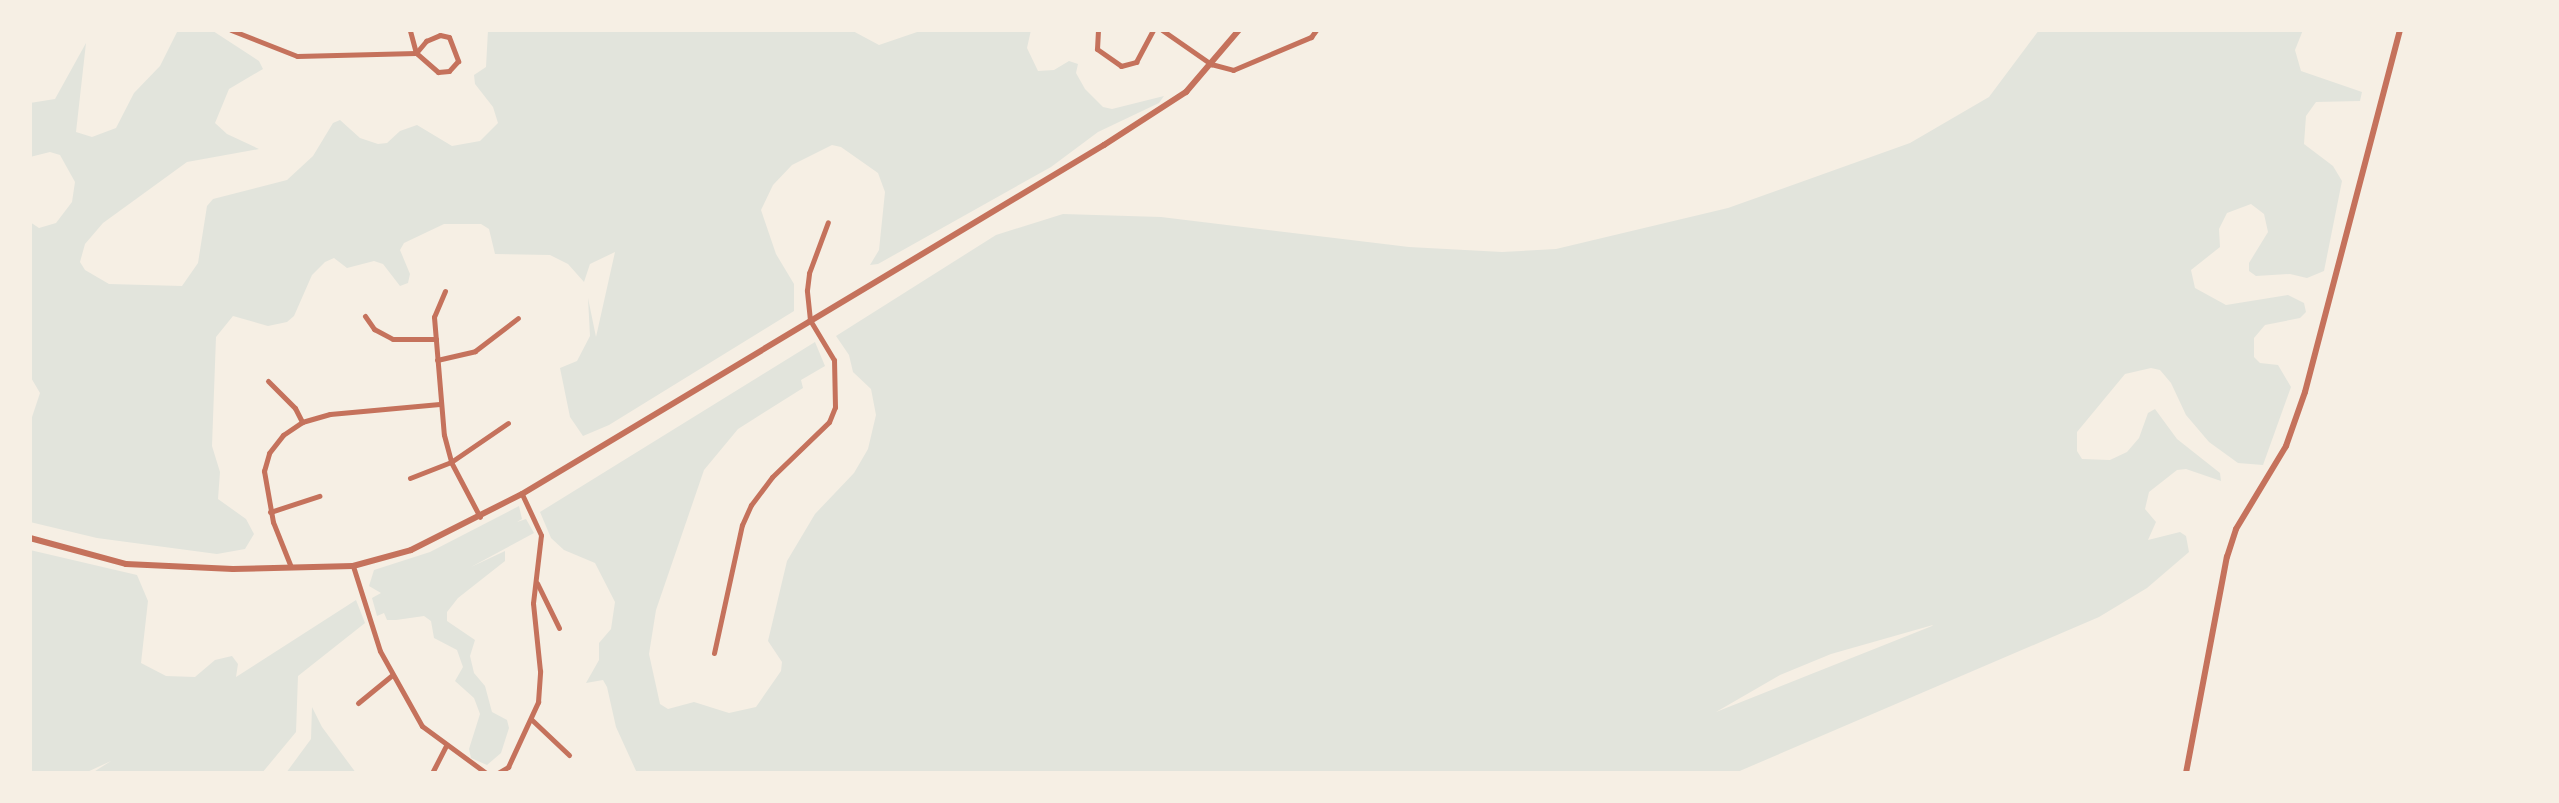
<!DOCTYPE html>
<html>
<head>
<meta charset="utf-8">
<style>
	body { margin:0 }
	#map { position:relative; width:2559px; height:803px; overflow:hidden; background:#f6efe4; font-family:"Source Sans 3",sans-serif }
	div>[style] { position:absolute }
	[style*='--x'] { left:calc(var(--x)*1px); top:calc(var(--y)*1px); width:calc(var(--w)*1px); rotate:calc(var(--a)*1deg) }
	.green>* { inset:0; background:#e2e4dc }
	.minor>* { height:5px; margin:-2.5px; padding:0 2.5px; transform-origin:2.5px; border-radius:2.5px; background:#c5725c }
	.tertiary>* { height:6px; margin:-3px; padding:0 3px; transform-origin:3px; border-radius:3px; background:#c5725c }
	span { translate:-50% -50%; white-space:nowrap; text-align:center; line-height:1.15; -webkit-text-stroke:10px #f6efe4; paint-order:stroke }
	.frame { position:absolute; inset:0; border:32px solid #f6efe4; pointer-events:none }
</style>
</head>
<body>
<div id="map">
	<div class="green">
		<div style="clip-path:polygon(178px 30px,213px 31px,259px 61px,263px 69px,229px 89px,215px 123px,227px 134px,259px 149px,187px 162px,103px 223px,85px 244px,80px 262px,85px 270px,109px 284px,182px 286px,198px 263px,207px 206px,213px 199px,287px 180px,313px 156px,333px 123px,340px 120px,360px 138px,378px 144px,387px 143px,400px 131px,417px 125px,452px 146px,480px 141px,498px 123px,493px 107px,475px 84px,474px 75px,486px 67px,488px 30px,851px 30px,879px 45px,923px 30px,1031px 30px,1027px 48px,1038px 71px,1054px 70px,1069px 61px,1078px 64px,1076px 73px,1085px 89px,1103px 107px,1112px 109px,1164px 96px,1159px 103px,1098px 132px,1051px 167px,878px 264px,870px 265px,879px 250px,885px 192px,878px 173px,841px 147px,832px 145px,792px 165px,773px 185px,761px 210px,776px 254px,794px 284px,794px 311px,609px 425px,583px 436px,570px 417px,560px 368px,577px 361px,590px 336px,588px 298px,596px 337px,615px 252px,590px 264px,584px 282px,568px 264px,550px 255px,495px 254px,489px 229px,481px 224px,444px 224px,404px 243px,400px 250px,410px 274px,408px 283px,400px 286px,383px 264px,374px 261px,347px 268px,334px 258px,325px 262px,312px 275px,294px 316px,287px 322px,268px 326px,233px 316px,216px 337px,212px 446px,220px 472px,218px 499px,246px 519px,254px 534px,245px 549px,217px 554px,97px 538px,30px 522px,30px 423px,40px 393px,30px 376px,30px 222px,39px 228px,56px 223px,72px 202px,75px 182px,60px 155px,50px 152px,30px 157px,30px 103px,55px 99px,86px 43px,76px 132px,92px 137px,116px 128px,134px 93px,160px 66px)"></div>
		<div style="clip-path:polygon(evenodd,2039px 30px,2303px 30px,2295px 50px,2301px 71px,2362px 92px,2360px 101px,2316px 102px,2306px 116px,2304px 144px,2333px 166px,2342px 181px,2324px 271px,2307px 278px,2290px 274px,2256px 276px,2249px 271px,2249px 263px,2268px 232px,2264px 214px,2251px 204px,2227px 213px,2219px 229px,2220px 247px,2191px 270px,2195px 288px,2226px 305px,2288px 295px,2304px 303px,2306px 312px,2300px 318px,2265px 325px,2254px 338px,2254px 357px,2260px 363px,2278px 365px,2291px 387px,2263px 465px,2238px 463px,2209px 442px,2186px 415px,2171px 383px,2160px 370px,2151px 368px,2125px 374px,2077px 432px,2077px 451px,2082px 459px,2110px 460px,2127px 452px,2139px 438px,2148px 413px,2155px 409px,2177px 439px,2220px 473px,2221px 481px,2186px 469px,2177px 470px,2149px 492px,2145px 509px,2156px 522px,2148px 540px,2180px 532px,2186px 536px,2189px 552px,2147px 588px,2099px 617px,1735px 773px,637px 773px,616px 727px,607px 687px,603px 680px,586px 683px,599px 660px,599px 643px,611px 629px,615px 602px,595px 563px,564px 550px,551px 538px,540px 512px,815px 342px,825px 366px,801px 380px,803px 388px,738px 429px,704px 470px,656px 610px,649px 654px,660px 704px,668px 709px,694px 702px,729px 713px,756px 707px,781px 671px,782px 662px,768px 641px,787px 561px,815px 514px,854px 473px,868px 449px,876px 415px,871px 389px,853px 372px,849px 355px,836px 336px,996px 235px,1063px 214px,1161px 217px,1409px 247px,1502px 252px,1556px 249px,1728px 208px,1910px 143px,1989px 97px,2039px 30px,1933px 625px,1932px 626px,1716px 712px,1780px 675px,1831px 654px,1933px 625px)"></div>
		<div style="clip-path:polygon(519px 506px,522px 519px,517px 522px,526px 519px,534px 533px,471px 567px,505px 551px,505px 561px,458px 598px,447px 612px,447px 621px,475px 640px,470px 656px,474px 673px,485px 686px,492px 712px,507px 720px,509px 728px,501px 753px,487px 765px,471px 758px,469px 749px,480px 714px,474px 698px,455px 681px,463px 667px,457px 650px,434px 638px,431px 621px,424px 616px,396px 620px,387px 620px,384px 613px,377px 616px,372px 598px,381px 593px,369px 586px,374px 570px,430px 552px)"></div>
		<div style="clip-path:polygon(30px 550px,137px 575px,148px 601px,141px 663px,166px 676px,195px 677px,215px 660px,232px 656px,238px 664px,236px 677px,356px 600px,365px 623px,298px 676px,296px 732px,262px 773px,92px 773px,111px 761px,85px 773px,30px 773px)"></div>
		<div style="clip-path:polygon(312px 707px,322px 727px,356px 773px,286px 773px,311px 739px)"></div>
	</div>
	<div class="minor">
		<div style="--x:231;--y:30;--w:71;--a:21.5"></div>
		<div style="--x:297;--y:56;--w:119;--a:-1.4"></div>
		<div style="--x:416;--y:53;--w:24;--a:-105"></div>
		<div style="--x:1098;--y:30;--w:19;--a:93"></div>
		<div style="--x:1097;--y:49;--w:29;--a:35"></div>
		<div style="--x:1121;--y:66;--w:16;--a:-15"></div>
		<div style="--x:1136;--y:62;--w:36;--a:-62"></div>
		<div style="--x:1162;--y:30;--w:60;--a:34.8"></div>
		<div style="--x:1211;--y:64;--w:23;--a:15"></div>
		<div style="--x:1233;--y:70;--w:85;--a:-22.9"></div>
		<div style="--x:1311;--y:37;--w:9;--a:-54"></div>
		<div style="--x:440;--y:35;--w:9;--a:13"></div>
		<div style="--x:449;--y:37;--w:26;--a:69"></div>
		<div style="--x:458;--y:61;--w:13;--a:132"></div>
		<div style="--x:449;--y:71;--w:11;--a:175"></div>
		<div style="--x:438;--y:72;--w:29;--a:-139"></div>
		<div style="--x:416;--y:53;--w:16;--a:-50"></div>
		<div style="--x:426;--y:41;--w:15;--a:-23"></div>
		<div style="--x:445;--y:291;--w:28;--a:113"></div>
		<div style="--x:434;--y:317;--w:118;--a:85.2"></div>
		<div style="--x:444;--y:435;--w:28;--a:75"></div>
		<div style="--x:451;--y:462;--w:62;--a:62.2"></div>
		<div style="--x:365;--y:316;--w:16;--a:55"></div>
		<div style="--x:374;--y:329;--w:21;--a:28"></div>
		<div style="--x:393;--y:339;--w:43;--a:0"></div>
		<div style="--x:437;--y:360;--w:39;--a:-13"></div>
		<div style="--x:475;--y:351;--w:54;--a:-37.5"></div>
		<div style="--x:268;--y:381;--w:38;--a:45"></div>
		<div style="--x:295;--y:408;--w:16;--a:63"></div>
		<div style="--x:410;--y:478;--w:44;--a:-21.3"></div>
		<div style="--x:451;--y:462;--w:69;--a:-34.4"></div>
		<div style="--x:270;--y:512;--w:52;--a:-18.1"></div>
		<div style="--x:353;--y:566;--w:89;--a:72.4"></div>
		<div style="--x:380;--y:651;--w:86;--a:60.8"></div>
		<div style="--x:422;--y:726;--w:79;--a:36.3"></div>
		<div style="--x:291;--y:567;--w:48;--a:-111.8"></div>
		<div style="--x:273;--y:522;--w:52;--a:-100"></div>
		<div style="--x:264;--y:471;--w:19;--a:-74"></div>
		<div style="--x:269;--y:453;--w:23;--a:-52"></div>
		<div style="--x:283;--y:435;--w:23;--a:-34"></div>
		<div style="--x:302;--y:422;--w:29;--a:-16"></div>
		<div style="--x:330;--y:414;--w:110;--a:-5.2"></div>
		<div style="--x:537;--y:583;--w:50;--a:63.9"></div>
		<div style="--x:714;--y:653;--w:131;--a:-77.7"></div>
		<div style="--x:742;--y:525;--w:22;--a:-66"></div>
		<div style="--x:751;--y:505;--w:35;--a:-53"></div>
		<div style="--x:772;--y:477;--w:79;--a:-44"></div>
		<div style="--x:829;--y:422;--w:16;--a:-68"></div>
		<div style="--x:835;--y:407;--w:47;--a:-91.2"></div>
		<div style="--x:834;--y:360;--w:47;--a:-121"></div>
		<div style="--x:810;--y:320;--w:30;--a:-96"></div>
		<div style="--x:807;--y:290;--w:17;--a:-83"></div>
		<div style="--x:809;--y:273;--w:54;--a:-69.6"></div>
		<div style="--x:358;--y:703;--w:43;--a:-39.3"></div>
		<div style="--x:532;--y:720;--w:51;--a:43.4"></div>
		<div style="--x:432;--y:773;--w:30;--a:-63"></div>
		<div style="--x:498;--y:773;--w:12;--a:-31"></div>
		<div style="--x:508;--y:767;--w:72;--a:-65.2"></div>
		<div style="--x:538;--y:702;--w:31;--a:-86"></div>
		<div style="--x:540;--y:671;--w:68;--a:-95.9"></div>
		<div style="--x:533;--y:603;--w:68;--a:-83.3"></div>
		<div style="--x:541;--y:535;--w:45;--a:-114.9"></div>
	</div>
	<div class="tertiary">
		<div style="--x:30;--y:538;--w:99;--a:15.2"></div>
		<div style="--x:126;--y:564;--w:107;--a:2.7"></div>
		<div style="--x:233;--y:569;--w:120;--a:-1.4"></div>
		<div style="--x:353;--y:566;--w:60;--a:-15.4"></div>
		<div style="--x:411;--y:550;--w:124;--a:-26.8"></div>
		<div style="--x:522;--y:494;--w:679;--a:-30.95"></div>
		<div style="--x:1104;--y:145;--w:98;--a:-32.9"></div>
		<div style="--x:1186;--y:92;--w:82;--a:-49.5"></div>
		<div style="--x:2186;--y:773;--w:220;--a:-79.3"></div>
		<div style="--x:2227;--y:557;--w:29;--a:-72"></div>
		<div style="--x:2236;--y:529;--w:97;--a:-58.9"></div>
		<div style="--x:2286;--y:446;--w:57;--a:-70.6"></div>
		<div style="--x:2305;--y:392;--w:374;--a:-75.3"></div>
	</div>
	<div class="frame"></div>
</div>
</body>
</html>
